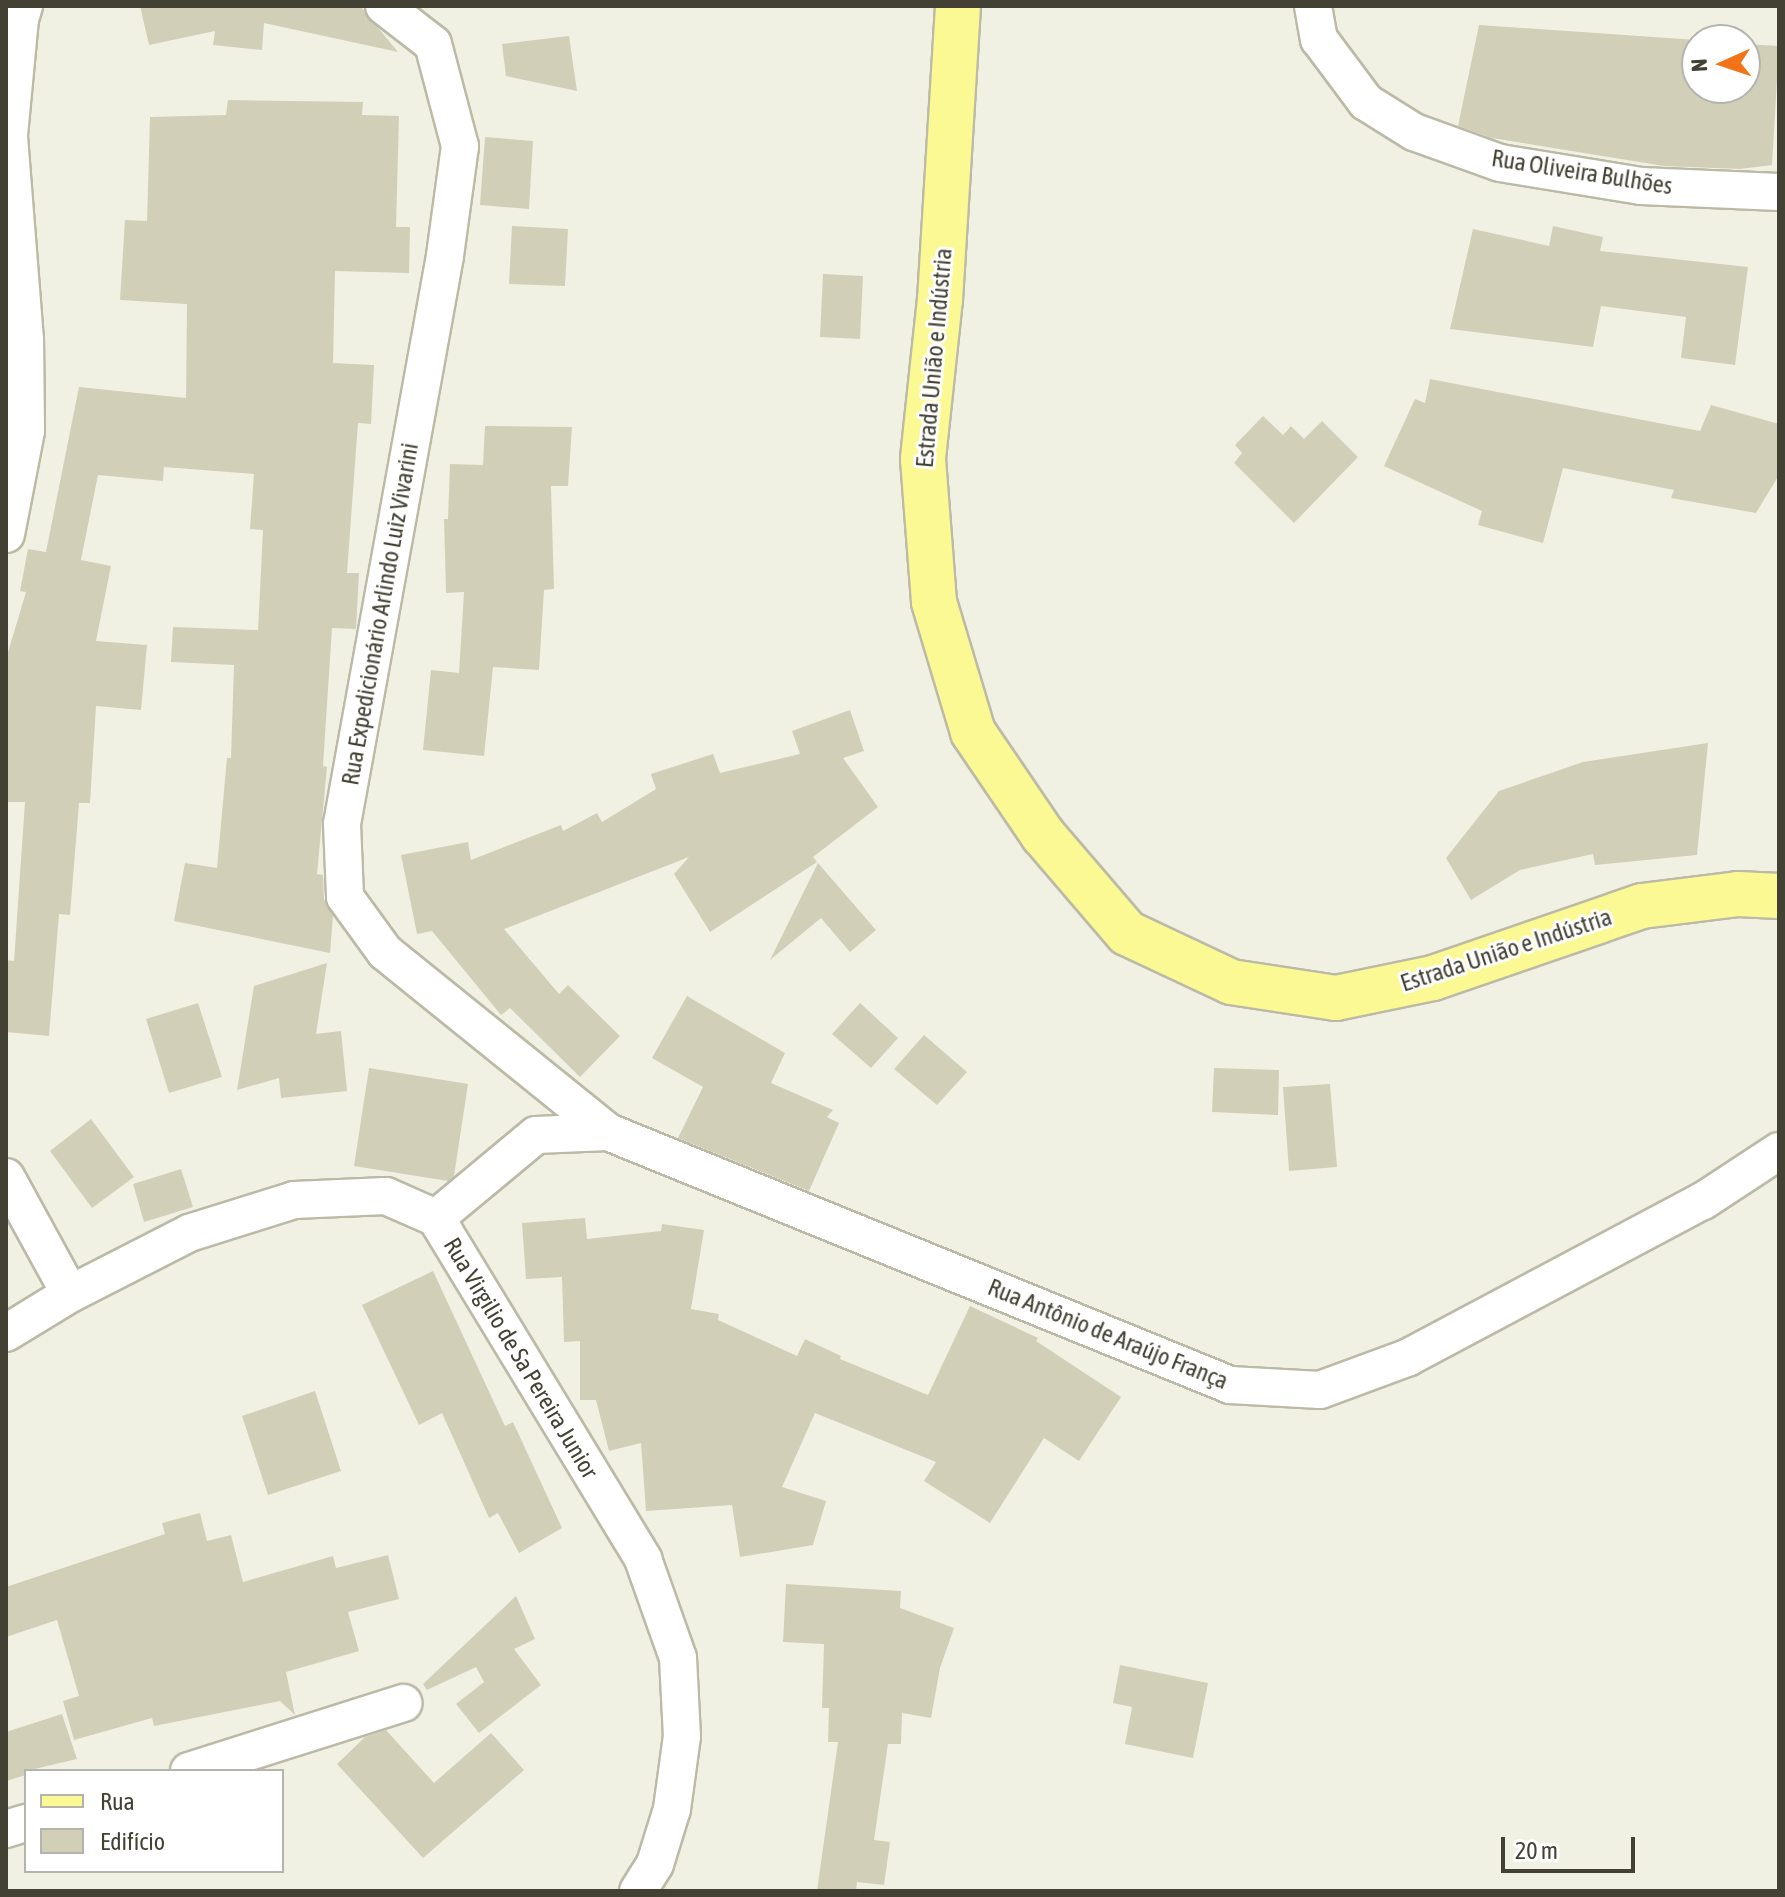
<!DOCTYPE html>
<html>
<head>
<meta charset="utf-8">
<style>
	body { margin:0 }
	#map { position:relative; width:1785px; height:1897px; overflow:hidden; background:#f1f1e3; font-family:"Asap Condensed",sans-serif }
	div>[style] { position:absolute }
	[style*='--x'] { left:calc(var(--x)*1px); top:calc(var(--y)*1px); width:calc(var(--w)*1px); rotate:calc(var(--a)*1deg) }
	.building>* { inset:0; background:#d2cfb9 }
	.roads { filter:drop-shadow(2px 0 #bcbaa6) drop-shadow(-2px 0 #bcbaa6) drop-shadow(0 2px #bcbaa6) drop-shadow(0 -2px #bcbaa6) }
	.street>* { height:36px; margin:-18px; padding:0 18px; transform-origin:18px; border-radius:18px; background:#fff }
	.primary>* { height:44px; margin:-22px; padding:0 22px; transform-origin:22px; border-radius:22px; background:#fbf993 }
	span { translate:-50% -50%; white-space:nowrap; text-align:center; line-height:1.15; -webkit-text-stroke:6px #fff; paint-order:stroke }
	.street-label { font-size:24px; color:#434134 }
	.frame { position:absolute; inset:0; border:8px solid #434134; pointer-events:none }
	.legend { position:absolute; left:24px; top:1769px; width:260px; height:104px; box-sizing:border-box; background:#fff; border:2px solid #b4b3ae; margin:0; padding:10px 14px; list-style:none; font-size:24px; color:#434134 }
	.legend li { display:flex; align-items:center; gap:16px; height:40px }
	.legend b { width:40px; border:2px solid #b4b3ae }
	.north { position:absolute; left:1681px; top:24px; width:80px; height:80px; box-sizing:border-box; background:#fff; border:2px solid #b4b3ae; border-radius:50%; rotate:267deg; font-size:22px; font-weight:700; line-height:32px; text-align:center; color:#434134 }
	.north::after { content:''; display:block; margin:auto; width:28px; height:36px; background:#f37418; clip-path:polygon(50% 0,100% 100%,50% 72%,0 100%) }
	.scale { position:absolute; left:1501px; top:1837px; width:134px; height:36px; box-sizing:border-box; border:4px solid #434134; border-top:0; padding-left:10px; font-size:24px; line-height:28px; white-space:nowrap; color:#434134; -webkit-text-stroke:6px #fff; paint-order:stroke }
</style>
</head>
<body>
<div id="map">
	<div class="building">
		<div style="clip-path:polygon(140px 6px,360px 6px,398px 52px,264px 23px,262px 50px,213px 45px,215px 31px,149px 45px)"></div>
		<div style="clip-path:polygon(1479px 25px,1697px 40px,1697px 88px,1745px 88px,1745px 44px,1779px 46px,1772px 165px,1740px 169px,1664px 166px,1492px 138px,1458px 126px)"></div>
		<div style="clip-path:polygon(569px 36px,577px 91px,506px 76px,502px 44px)"></div>
		<div style="clip-path:polygon(228px 100px,363px 102px,362px 115px,399px 116px,396px 227px,410px 227px,409px 273px,335px 271px,333px 363px,374px 365px,371px 424px,358px 423px,347px 573px,359px 573px,356px 629px,332px 628px,323px 766px,327px 767px,317px 874px,323px 875px,324px 899px,333px 916px,330px 953px,174px 921px,185px 863px,217px 868px,227px 758px,231px 758px,234px 665px,171px 662px,173px 627px,258px 630px,263px 530px,250px 529px,254px 474px,164px 467px,163px 481px,98px 475px,81px 560px,111px 566px,96px 641px,147px 645px,141px 710px,96px 706px,90px 803px,79px 803px,70px 915px,59px 914px,49px 1036px,6px 1032px,6px 960px,14px 961px,25px 802px,6px 802px,6px 659px,26px 592px,20px 591px,28px 549px,46px 552px,79px 387px,186px 398px,187px 304px,120px 300px,125px 220px,147px 221px,150px 117px,226px 115px)"></div>
		<div style="clip-path:polygon(485px 137px,533px 141px,529px 209px,480px 205px)"></div>
		<div style="clip-path:polygon(512px 226px,568px 229px,565px 286px,509px 284px)"></div>
		<div style="clip-path:polygon(1553px 226px,1603px 237px,1600px 251px,1748px 267px,1735px 365px,1681px 358px,1686px 317px,1601px 306px,1593px 347px,1450px 329px,1473px 229px,1549px 246px)"></div>
		<div style="clip-path:polygon(823px 274px,863px 276px,860px 339px,820px 337px)"></div>
		<div style="clip-path:polygon(1430px 379px,1700px 431px,1711px 405px,1779px 424px,1779px 475px,1756px 513px,1671px 498px,1674px 490px,1563px 468px,1543px 543px,1478px 525px,1482px 511px,1384px 466px,1415px 399px,1425px 403px)"></div>
		<div style="clip-path:polygon(1263px 416px,1283px 435px,1291px 426px,1304px 439px,1322px 421px,1358px 457px,1294px 523px,1234px 463px,1242px 453px,1235px 445px)"></div>
		<div style="clip-path:polygon(485px 426px,572px 427px,568px 486px,551px 486px,554px 589px,544px 590px,539px 670px,493px 667px,484px 756px,423px 750px,431px 670px,459px 673px,464px 592px,446px 593px,444px 519px,448px 519px,450px 464px,483px 465px)"></div>
		<div style="clip-path:polygon(850px 710px,864px 751px,843px 758px,878px 807px,813px 857px,817px 862px,710px 932px,674px 874px,689px 857px,504px 929px,559px 994px,568px 985px,620px 1036px,580px 1077px,510px 1008px,501px 1015px,432px 931px,417px 934px,401px 855px,468px 842px,471px 860px,561px 825px,563px 831px,597px 813px,602px 822px,656px 789px,651px 774px,713px 754px,720px 773px,800px 754px,792px 731px)"></div>
		<div style="clip-path:polygon(1708px 743px,1697px 855px,1595px 865px,1593px 854px,1520px 870px,1471px 900px,1446px 858px,1499px 791px,1583px 762px)"></div>
		<div style="clip-path:polygon(818px 863px,876px 930px,850px 952px,821px 918px,770px 960px)"></div>
		<div style="clip-path:polygon(327px 963px,316px 1034px,341px 1031px,347px 1091px,281px 1098px,279px 1078px,237px 1090px,254px 986px)"></div>
		<div style="clip-path:polygon(687px 996px,785px 1053px,771px 1083px,833px 1110px,827px 1117px,839px 1123px,809px 1191px,678px 1138px,703px 1087px,652px 1058px)"></div>
		<div style="clip-path:polygon(198px 1003px,222px 1077px,169px 1093px,146px 1019px)"></div>
		<div style="clip-path:polygon(860px 1003px,898px 1038px,871px 1068px,832px 1034px)"></div>
		<div style="clip-path:polygon(924px 1035px,967px 1072px,937px 1105px,894px 1069px)"></div>
		<div style="clip-path:polygon(369px 1068px,468px 1084px,454px 1176px,448px 1181px,354px 1166px)"></div>
		<div style="clip-path:polygon(1214px 1068px,1279px 1070px,1278px 1115px,1212px 1112px)"></div>
		<div style="clip-path:polygon(1330px 1084px,1337px 1167px,1289px 1171px,1283px 1087px)"></div>
		<div style="clip-path:polygon(91px 1119px,134px 1177px,92px 1208px,50px 1151px)"></div>
		<div style="clip-path:polygon(181px 1169px,193px 1207px,144px 1222px,133px 1184px)"></div>
		<div style="clip-path:polygon(585px 1218px,587px 1239px,661px 1231px,662px 1224px,704px 1230px,691px 1309px,719px 1314px,718px 1320px,797px 1356px,805px 1339px,841px 1356px,840px 1359px,928px 1395px,970px 1306px,1038px 1338px,1036px 1341px,1121px 1397px,1079px 1461px,1044px 1438px,990px 1523px,924px 1481px,936px 1462px,815px 1413px,782px 1487px,826px 1501px,813px 1545px,740px 1557px,732px 1505px,646px 1511px,641px 1443px,609px 1451px,596px 1400px,580px 1400px,580px 1341px,564px 1342px,562px 1277px,526px 1279px,522px 1223px)"></div>
		<div style="clip-path:polygon(433px 1271px,505px 1426px,513px 1422px,562px 1528px,519px 1553px,498px 1513px,489px 1518px,442px 1413px,419px 1425px,362px 1305px)"></div>
		<div style="clip-path:polygon(315px 1391px,341px 1471px,268px 1495px,242px 1416px)"></div>
		<div style="clip-path:polygon(200px 1513px,207px 1541px,231px 1535px,243px 1582px,333px 1556px,336px 1568px,388px 1555px,399px 1599px,348px 1612px,359px 1651px,286px 1672px,295px 1715px,280px 1701px,154px 1726px,152px 1718px,74px 1740px,63px 1701px,79px 1696px,57px 1620px,6px 1637px,6px 1587px,165px 1534px,162px 1523px)"></div>
		<div style="clip-path:polygon(786px 1584px,901px 1591px,900px 1608px,954px 1628px,940px 1668px,931px 1718px,902px 1713px,901px 1744px,888px 1744px,874px 1840px,890px 1842px,884px 1885px,857px 1882px,856px 1891px,817px 1891px,838px 1742px,828px 1742px,829px 1708px,822px 1708px,824px 1644px,783px 1642px)"></div>
		<div style="clip-path:polygon(516px 1596px,535px 1639px,514px 1649px,541px 1685px,479px 1733px,456px 1704px,484px 1682px,476px 1667px,427px 1690px,423px 1684px)"></div>
		<div style="clip-path:polygon(1120px 1665px,1208px 1683px,1193px 1758px,1125px 1744px,1132px 1707px,1113px 1703px)"></div>
		<div style="clip-path:polygon(62px 1714px,77px 1759px,26px 1771px,26px 1775px,6px 1781px,6px 1732px)"></div>
		<div style="clip-path:polygon(386px 1730px,434px 1783px,491px 1733px,524px 1770px,423px 1858px,337px 1764px,365px 1737px)"></div>
	</div>
	<div class="roads">
		<div class="street">
			<div style="--x:384;--y:6;--w:62;--a:37.8"></div>
			<div style="--x:433;--y:44;--w:106;--a:75.2"></div>
			<div style="--x:460;--y:146;--w:111;--a:97.8"></div>
			<div style="--x:445;--y:256;--w:577;--a:100.28"></div>
			<div style="--x:342;--y:824;--w:73;--a:87.6"></div>
			<div style="--x:345;--y:897;--w:68;--a:54"></div>
			<div style="--x:385;--y:952;--w:287;--a:38.9"></div>
			<div style="--x:1313;--y:6;--w:34;--a:80"></div>
			<div style="--x:1319;--y:39;--w:79;--a:53.3"></div>
			<div style="--x:1366;--y:102;--w:57;--a:32"></div>
			<div style="--x:1414;--y:132;--w:91;--a:19.8"></div>
			<div style="--x:1500;--y:163;--w:143;--a:9.3"></div>
			<div style="--x:1641;--y:186;--w:138;--a:2.5"></div>
			<div style="--x:6;--y:534;--w:105;--a:-79"></div>
			<div style="--x:26;--y:431;--w:91;--a:-90.6"></div>
			<div style="--x:25;--y:340;--w:206;--a:-94.5"></div>
			<div style="--x:9;--y:135;--w:117;--a:-84.6"></div>
			<div style="--x:20;--y:19;--w:14;--a:-73"></div>
			<div style="--x:6;--y:1177;--w:133;--a:61.3"></div>
			<div style="--x:436;--y:1218;--w:130;--a:-39.7"></div>
			<div style="--x:536;--y:1135;--w:72;--a:-2.4"></div>
			<div style="--x:608;--y:1132;--w:671;--a:22.13"></div>
			<div style="--x:1230;--y:1385;--w:90;--a:3.2"></div>
			<div style="--x:1320;--y:1390;--w:95;--a:-20.3"></div>
			<div style="--x:1409;--y:1357;--w:333;--a:-28"></div>
			<div style="--x:1703;--y:1201;--w:91;--a:-33.3"></div>
			<div style="--x:6;--y:1333;--w:75;--a:-31.4"></div>
			<div style="--x:70;--y:1294;--w:134;--a:-27.1"></div>
			<div style="--x:189;--y:1233;--w:110;--a:-17.4"></div>
			<div style="--x:294;--y:1200;--w:92;--a:-2.5"></div>
			<div style="--x:386;--y:1196;--w:55;--a:23.7"></div>
			<div style="--x:436;--y:1218;--w:399;--a:58.7"></div>
			<div style="--x:643;--y:1559;--w:105;--a:70.5"></div>
			<div style="--x:678;--y:1658;--w:78;--a:87.1"></div>
			<div style="--x:682;--y:1736;--w:74;--a:97.8"></div>
			<div style="--x:672;--y:1809;--w:58;--a:107.2"></div>
			<div style="--x:655;--y:1864;--w:32;--a:122"></div>
			<div style="--x:189;--y:1771;--w:225;--a:-17.6"></div>
			<div style="--x:6;--y:1829;--w:21;--a:-17"></div>
		</div>
		<div class="primary">
			<div style="--x:958;--y:6;--w:294;--a:93.5"></div>
			<div style="--x:940;--y:299;--w:161;--a:96.1"></div>
			<div style="--x:923;--y:459;--w:143;--a:85.6"></div>
			<div style="--x:934;--y:602;--w:136;--a:73.3"></div>
			<div style="--x:973;--y:732;--w:125;--a:55.8"></div>
			<div style="--x:1043;--y:835;--w:129;--a:49.4"></div>
			<div style="--x:1127;--y:933;--w:115;--a:25.2"></div>
			<div style="--x:1231;--y:982;--w:106;--a:8.7"></div>
			<div style="--x:1336;--y:998;--w:99;--a:-11.7"></div>
			<div style="--x:1433;--y:978;--w:221;--a:-19"></div>
			<div style="--x:1642;--y:906;--w:97;--a:-7.1"></div>
			<div style="--x:1738;--y:894;--w:41;--a:2.8"></div>
		</div>
	</div>
	<div class="street-label">
		<span style="left:1582px;top:172px;rotate:9deg">Rua Oliveira Bulhões</span>
		<span style="left:934px;top:358px;rotate:-85deg">Estrada União e Indústria</span>
		<span style="left:380px;top:614px;rotate:-80deg">Rua Expedicionário Arlindo Luiz Vivarini</span>
		<span style="left:1506px;top:950px;rotate:-18deg">Estrada União e Indústria</span>
		<span style="left:1108px;top:1334px;rotate:22deg">Rua Antônio de Araújo França</span>
		<span style="left:521px;top:1358px;rotate:59deg">Rua Virgilio de Sa Pereira Junior</span>
	</div>
	<div class="frame"></div>
	<ul class="legend">
	<li><b style="height:10px;background:#fbf993"></b>Rua</li>
	<li><b style="height:22px;background:#d2cfb9"></b>Edifício</li>
	</ul>
	<div class="north">N</div>
	<div class="scale">20 m</div>
</div>
</body>
</html>
